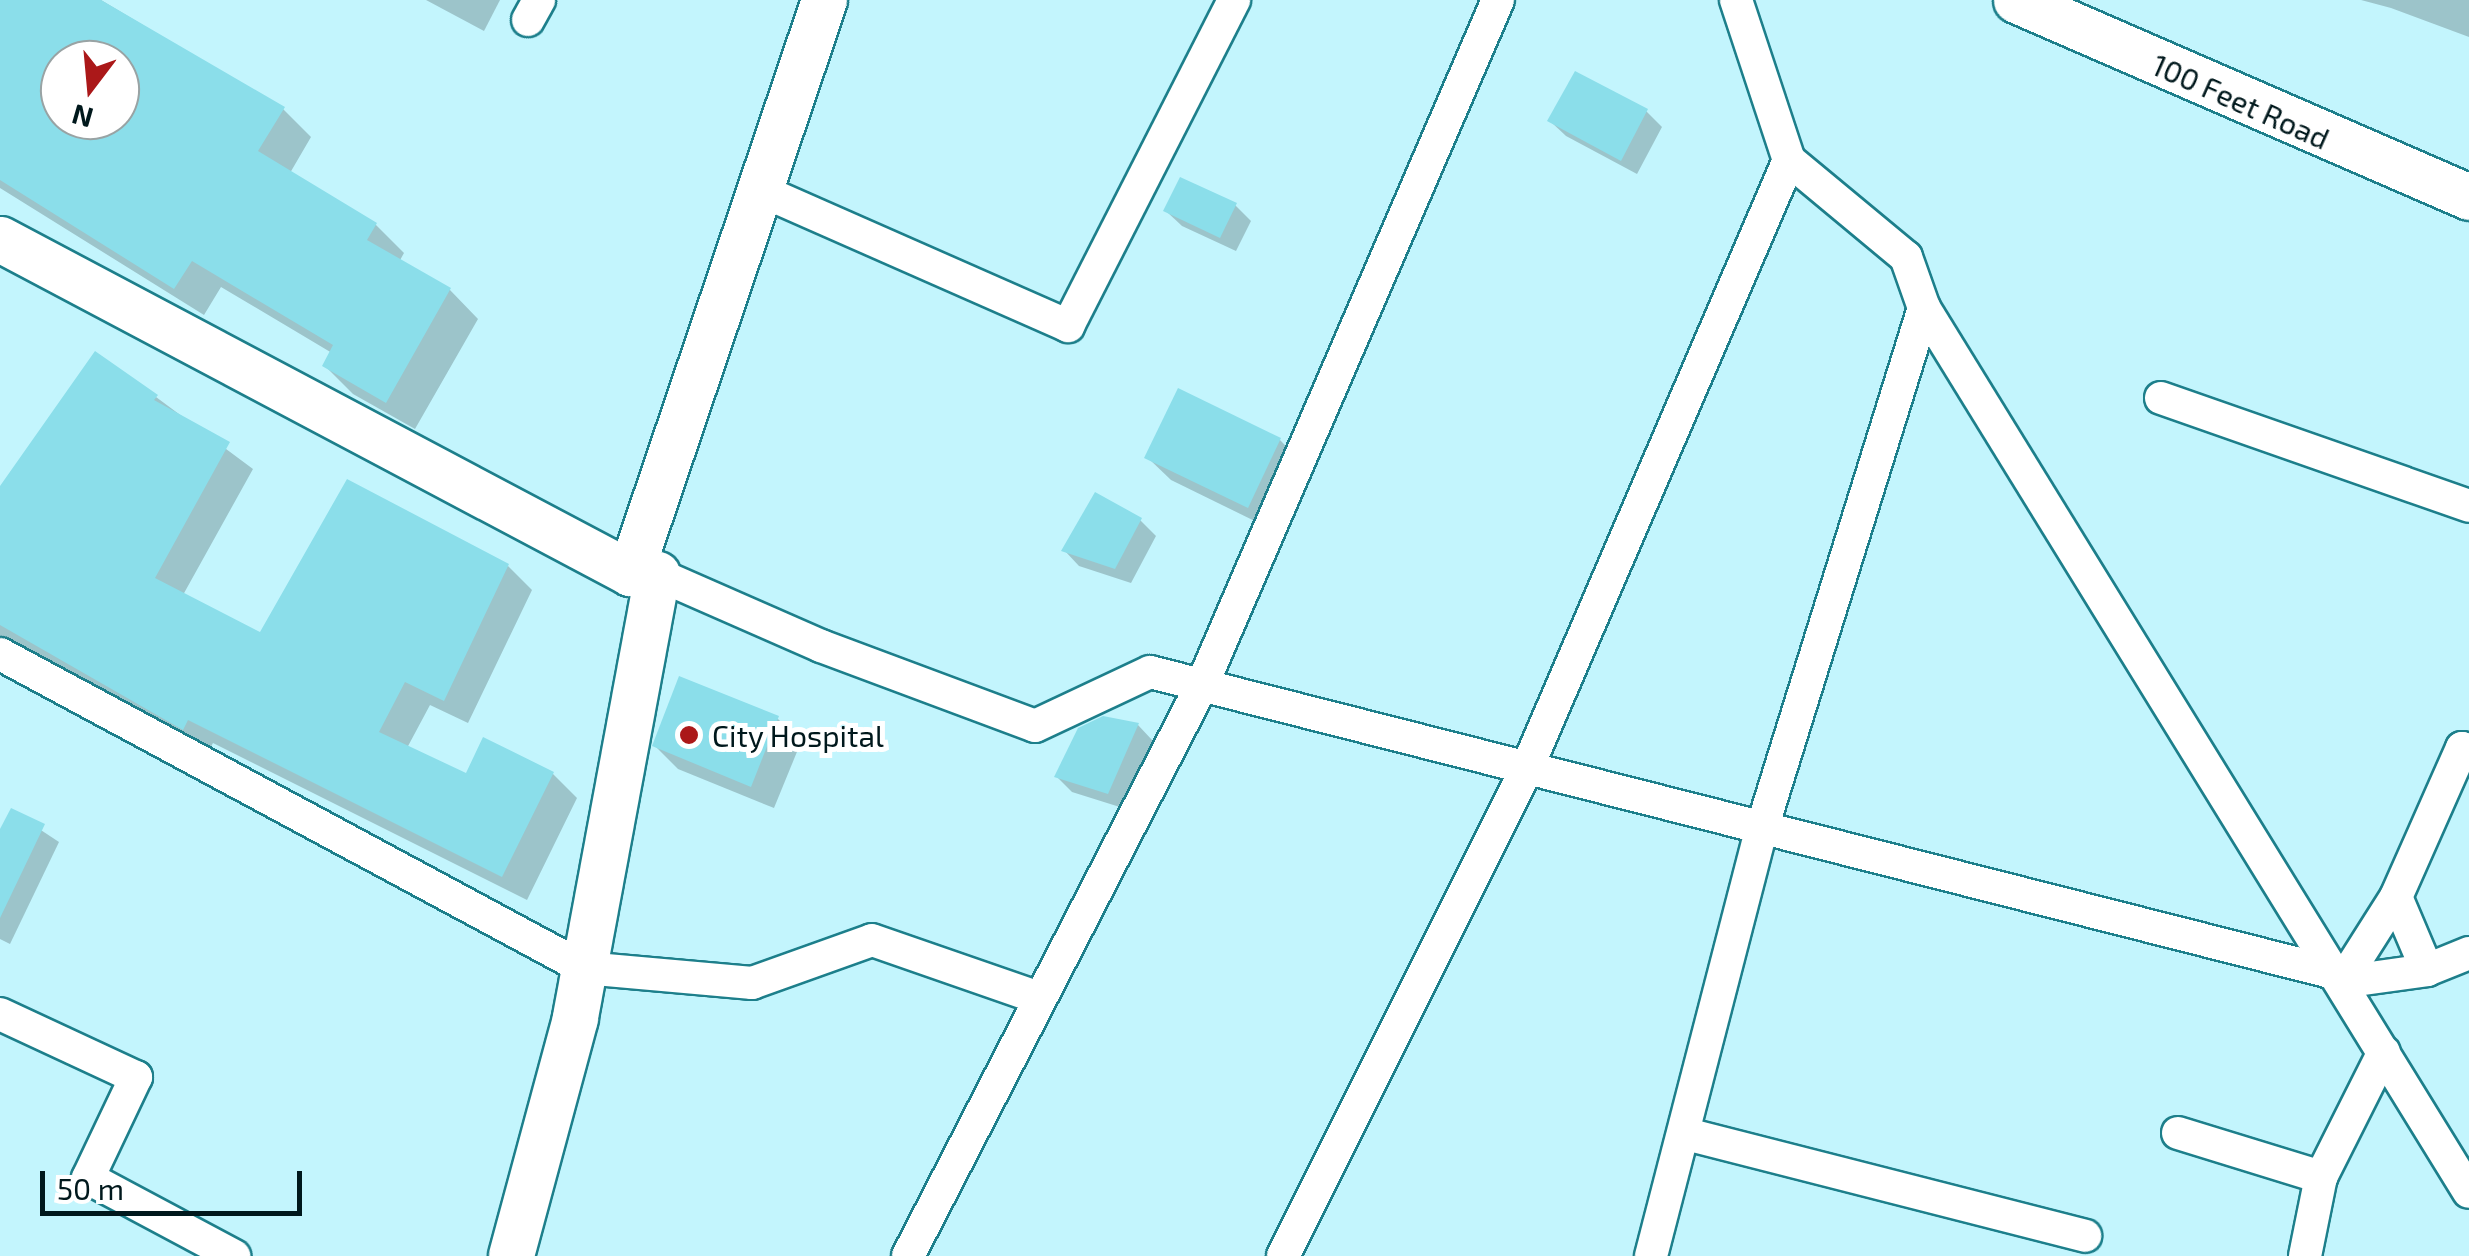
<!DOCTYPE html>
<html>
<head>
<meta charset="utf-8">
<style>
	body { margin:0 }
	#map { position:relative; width:2469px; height:1256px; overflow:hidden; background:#c3f5fd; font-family:"Exo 2",sans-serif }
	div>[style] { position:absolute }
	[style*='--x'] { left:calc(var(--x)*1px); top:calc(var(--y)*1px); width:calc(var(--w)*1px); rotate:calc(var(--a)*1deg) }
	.shadow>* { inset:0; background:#0003 }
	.building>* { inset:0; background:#8bdeea }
	.roads { filter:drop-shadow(2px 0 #1d7f8b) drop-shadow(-2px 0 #1d7f8b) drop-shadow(0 2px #1d7f8b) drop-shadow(0 -2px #1d7f8b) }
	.street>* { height:32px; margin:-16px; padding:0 16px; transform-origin:16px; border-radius:16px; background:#fff }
	.secondary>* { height:45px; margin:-22.5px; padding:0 22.5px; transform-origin:22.5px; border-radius:22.5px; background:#fff }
	.dots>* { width:28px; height:28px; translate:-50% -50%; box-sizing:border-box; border:5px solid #fff; border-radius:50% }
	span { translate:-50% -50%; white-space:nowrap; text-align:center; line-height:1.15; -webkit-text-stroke:10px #fff; paint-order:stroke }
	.street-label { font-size:30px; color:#00181c }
	.poi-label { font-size:30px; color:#00181c }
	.left { translate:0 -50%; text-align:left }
	.north { position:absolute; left:40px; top:40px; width:100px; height:100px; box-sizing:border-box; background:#fff; border:2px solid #99a3a4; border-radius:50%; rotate:196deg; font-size:28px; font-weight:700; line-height:40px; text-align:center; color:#00181c }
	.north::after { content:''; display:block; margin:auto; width:35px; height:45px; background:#ab1819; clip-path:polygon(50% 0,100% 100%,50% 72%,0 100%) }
	.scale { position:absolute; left:40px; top:1171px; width:262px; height:45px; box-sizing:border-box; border:5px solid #00181c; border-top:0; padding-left:12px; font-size:30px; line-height:35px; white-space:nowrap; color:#00181c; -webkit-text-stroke:8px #fff; paint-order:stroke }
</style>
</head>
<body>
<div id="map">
	<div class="shadow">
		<div style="clip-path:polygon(evenodd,0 0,101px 0,283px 109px,311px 137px,290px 173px,376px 225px,404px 253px,399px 262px,450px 290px,478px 319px,415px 429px,353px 394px,325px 366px,332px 353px,221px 287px,204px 315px,0 188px,0 0,60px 60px,120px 60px,120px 120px,60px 120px,60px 60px)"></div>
		<div style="clip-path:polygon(426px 0,500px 0,484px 31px)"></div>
		<div style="clip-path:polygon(2361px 0,2469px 0,2469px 37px,2391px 8px)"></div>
		<div style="clip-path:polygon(1646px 111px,1662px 127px,1637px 174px,1566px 136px,1550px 121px)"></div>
		<div style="clip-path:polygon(1235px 205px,1251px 221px,1236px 251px,1182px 226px,1166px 211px)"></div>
		<div style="clip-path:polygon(1179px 392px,1280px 440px,1303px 464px,1271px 529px,1171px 480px,1147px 457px)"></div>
		<div style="clip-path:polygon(156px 397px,253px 469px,183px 595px,261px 636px,508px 566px,532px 590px,468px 723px,430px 705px,407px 748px,467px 776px,553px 774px,577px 798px,527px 900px,213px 743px,208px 752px,0 639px,0 491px)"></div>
		<div style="clip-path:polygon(1140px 520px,1156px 536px,1131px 583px,1079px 566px,1064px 550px)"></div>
		<div style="clip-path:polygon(681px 679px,778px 719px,801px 742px,774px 808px,678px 769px,655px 746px)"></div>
		<div style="clip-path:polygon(1104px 719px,1138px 725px,1153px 741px,1123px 808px,1072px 792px,1057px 777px)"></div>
		<div style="clip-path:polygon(12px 811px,59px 842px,10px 944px,0 939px,0 835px)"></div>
	</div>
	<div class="building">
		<div style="clip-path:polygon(evenodd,0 0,101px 0,285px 107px,258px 151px,377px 223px,367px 240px,451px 288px,386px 403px,322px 366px,333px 345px,192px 261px,174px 289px,0 180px,0 0,60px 60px,120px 60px,120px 120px,60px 120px,60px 60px)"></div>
		<div style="clip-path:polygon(1575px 71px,1648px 109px,1621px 161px,1547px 121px)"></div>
		<div style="clip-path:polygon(1180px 177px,1237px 203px,1220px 238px,1163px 211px)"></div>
		<div style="clip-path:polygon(95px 351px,158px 395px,154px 400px,230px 442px,155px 578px,260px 632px,347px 479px,509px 564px,444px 701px,405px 682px,379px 732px,466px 773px,483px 737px,554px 772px,502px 877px,188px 720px,183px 730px,0 625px,0 486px)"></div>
		<div style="clip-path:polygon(1178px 388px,1281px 438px,1248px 508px,1144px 458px)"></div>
		<div style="clip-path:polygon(1095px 492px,1142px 518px,1115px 569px,1061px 551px)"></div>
		<div style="clip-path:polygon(679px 676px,779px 716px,751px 787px,652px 746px)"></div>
		<div style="clip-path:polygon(1103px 716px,1139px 723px,1108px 794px,1054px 777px,1078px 728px)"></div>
		<div style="clip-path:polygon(11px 808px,45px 824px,0 918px,0 829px)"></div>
	</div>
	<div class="roads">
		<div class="street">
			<div style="--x:1736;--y:0;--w:169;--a:71.7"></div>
			<div style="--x:1789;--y:160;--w:152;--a:39.7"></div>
			<div style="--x:1906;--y:257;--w:54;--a:70.6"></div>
			<div style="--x:1924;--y:308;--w:1038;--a:58.35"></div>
			<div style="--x:528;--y:20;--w:23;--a:-61"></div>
			<div style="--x:760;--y:190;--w:337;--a:23.8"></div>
			<div style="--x:1068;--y:326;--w:366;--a:-63"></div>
			<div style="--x:2161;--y:398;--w:326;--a:19.3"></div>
			<div style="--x:657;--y:574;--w:179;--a:23.7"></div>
			<div style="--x:821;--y:646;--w:228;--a:20.5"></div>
			<div style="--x:1035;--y:726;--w:127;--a:-25.2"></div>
			<div style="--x:1150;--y:672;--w:1226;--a:14.26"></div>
			<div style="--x:0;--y:654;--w:663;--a:28.27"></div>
			<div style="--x:584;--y:968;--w:169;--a:5.1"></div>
			<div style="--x:752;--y:983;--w:127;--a:-19.7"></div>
			<div style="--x:872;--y:940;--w:175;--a:19.1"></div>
			<div style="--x:2427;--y:970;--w:79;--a:-113"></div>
			<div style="--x:2396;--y:897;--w:163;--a:-66.1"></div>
			<div style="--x:2462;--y:748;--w:8;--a:23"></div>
			<div style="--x:2342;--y:982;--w:86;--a:-8"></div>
			<div style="--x:2427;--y:970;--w:45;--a:-22"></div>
			<div style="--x:2342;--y:982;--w:101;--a:-57.6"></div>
			<div style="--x:0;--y:1014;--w:150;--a:24.9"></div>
			<div style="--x:136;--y:1077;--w:112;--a:115.4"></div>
			<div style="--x:88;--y:1178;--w:166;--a:28.1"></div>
			<div style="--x:2178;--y:1133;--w:150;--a:17.1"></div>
			<div style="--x:1686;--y:1134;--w:412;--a:14.3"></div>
			<div style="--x:908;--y:1256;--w:642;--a:-62.76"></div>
			<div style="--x:1202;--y:685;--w:746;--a:-66.63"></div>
			<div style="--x:1283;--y:1256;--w:546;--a:-63.43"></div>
			<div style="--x:1527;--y:768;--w:662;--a:-66.69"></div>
			<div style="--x:1651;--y:1256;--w:442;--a:-75.5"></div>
			<div style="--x:1762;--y:828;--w:545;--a:-72.7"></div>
			<div style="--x:2305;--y:1256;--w:81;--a:-78.6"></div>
			<div style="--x:2321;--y:1177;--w:140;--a:-63.3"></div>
		</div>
		<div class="secondary">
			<div style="--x:2016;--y:0;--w:494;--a:23.5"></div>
			<div style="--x:0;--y:239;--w:713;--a:27.93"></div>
			<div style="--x:630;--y:573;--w:27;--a:2"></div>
			<div style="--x:657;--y:574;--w:452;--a:100.5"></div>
			<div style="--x:575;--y:1018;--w:246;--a:105.1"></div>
			<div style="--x:630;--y:573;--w:605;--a:-71.3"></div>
		</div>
	</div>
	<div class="dots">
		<div style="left:689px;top:735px;background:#ab1819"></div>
	</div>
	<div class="street-label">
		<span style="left:2241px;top:101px;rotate:24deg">100 Feet Road</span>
	</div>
	<div class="poi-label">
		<span class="left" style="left:712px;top:735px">City Hospital</span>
	</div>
	<div class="north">N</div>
	<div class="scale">50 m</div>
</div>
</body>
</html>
